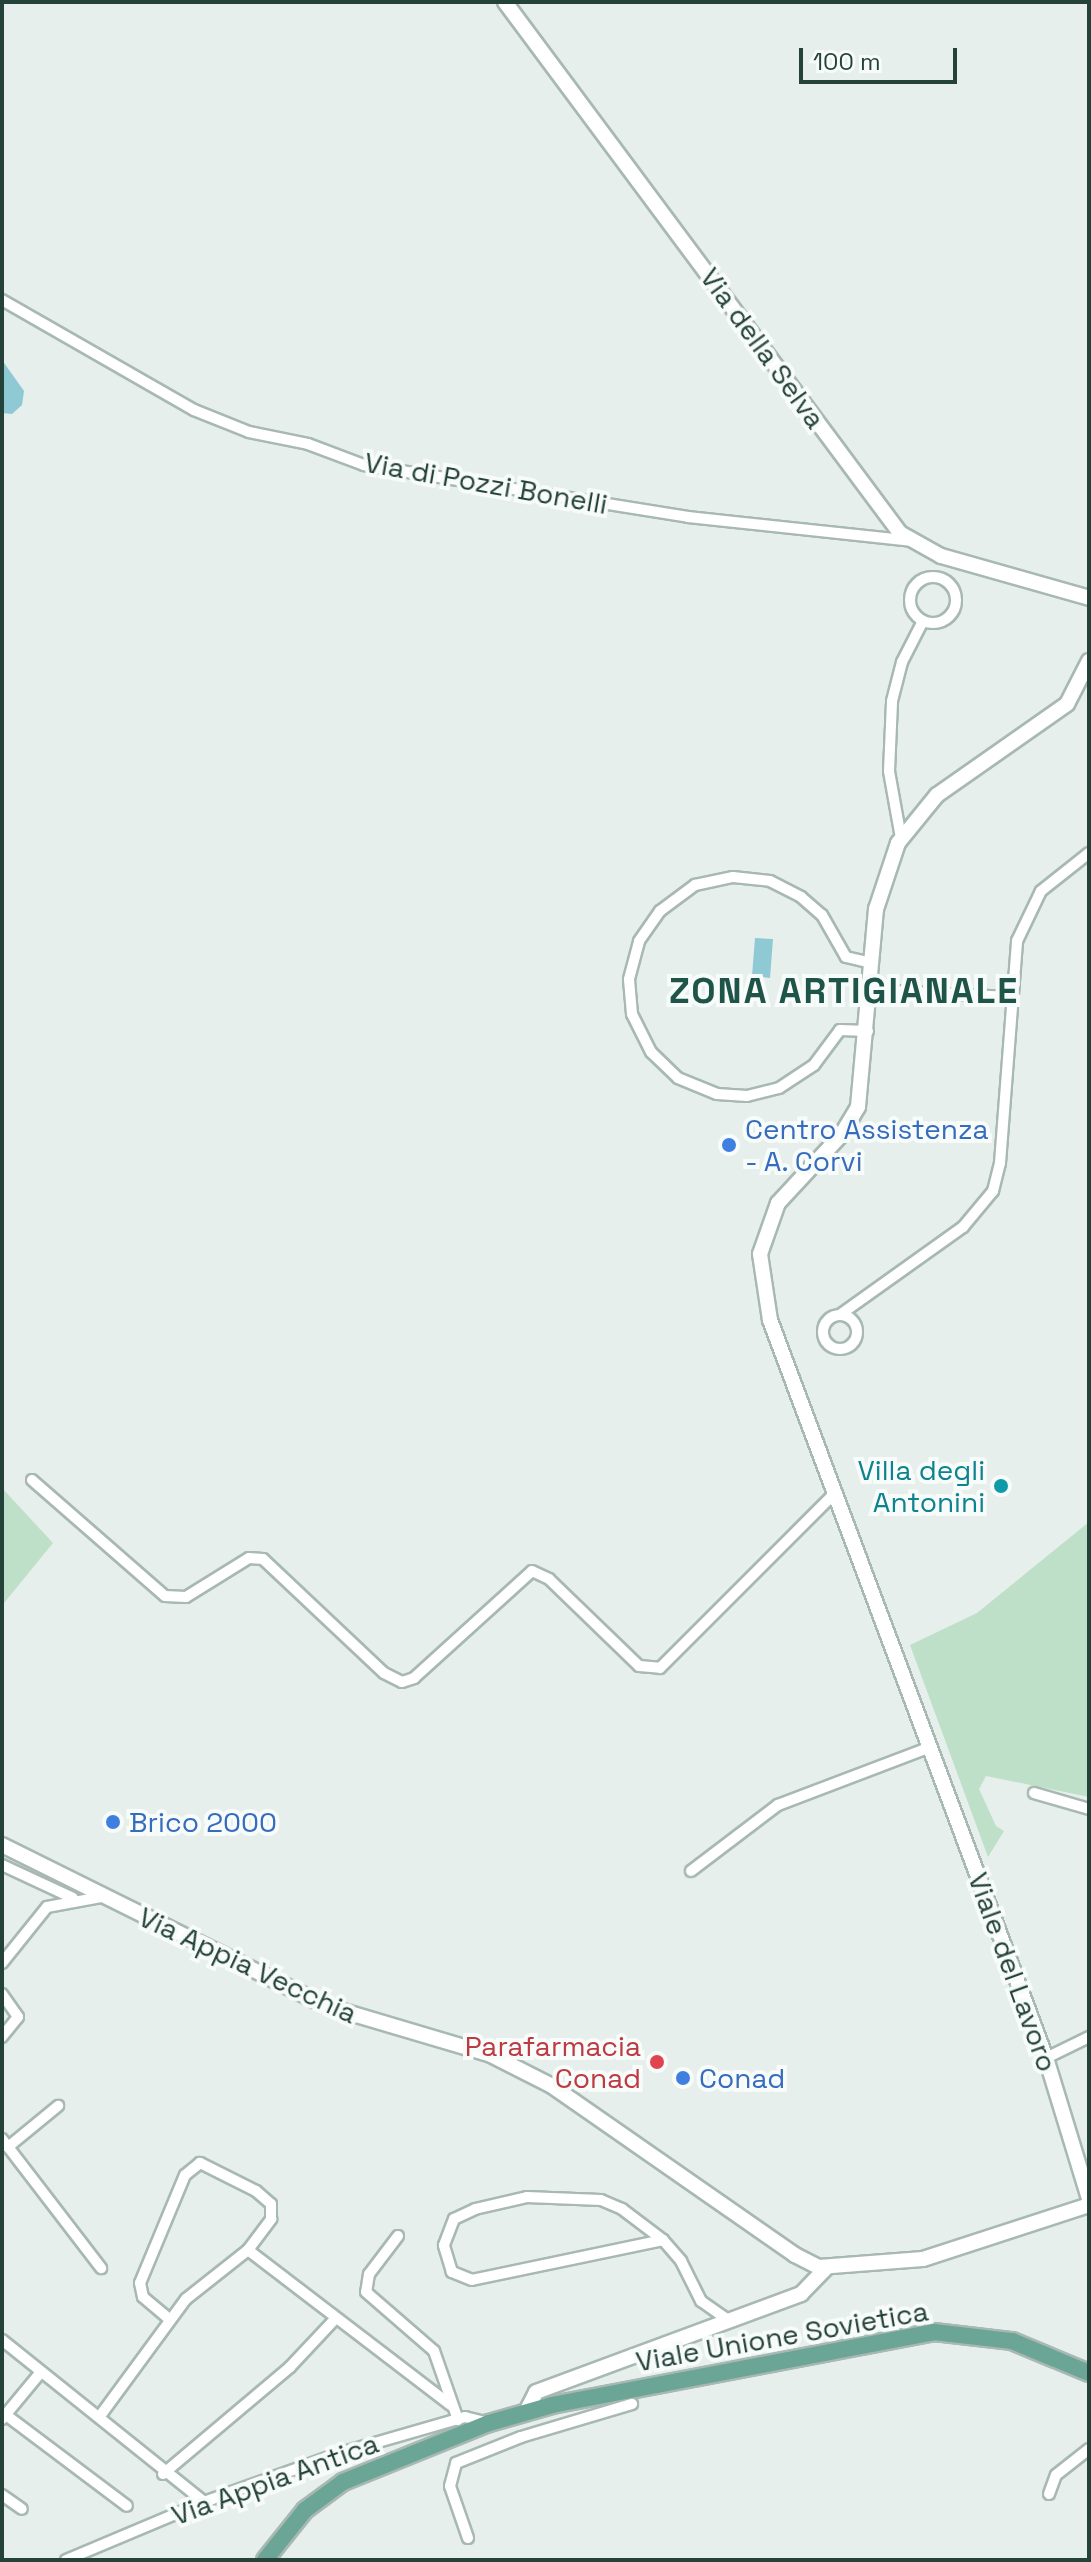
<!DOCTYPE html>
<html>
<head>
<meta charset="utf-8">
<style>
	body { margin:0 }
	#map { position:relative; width:1091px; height:2562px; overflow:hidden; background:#e6efeb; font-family:"Space Grotesk",sans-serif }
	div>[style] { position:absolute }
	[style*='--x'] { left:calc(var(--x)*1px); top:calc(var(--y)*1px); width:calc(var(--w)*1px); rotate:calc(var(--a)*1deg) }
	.green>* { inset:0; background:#bfe0c8 }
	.water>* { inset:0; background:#8ec9d4 }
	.roads { filter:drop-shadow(2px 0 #a8b8b2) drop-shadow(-2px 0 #a8b8b2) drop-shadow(0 2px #a8b8b2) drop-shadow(0 -2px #a8b8b2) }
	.street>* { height:10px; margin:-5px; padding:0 5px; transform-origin:5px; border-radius:5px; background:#fff }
	.street>.ring { margin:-5px; padding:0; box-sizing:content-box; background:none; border:10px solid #fff; border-radius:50% }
	.secondary>* { height:14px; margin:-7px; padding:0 7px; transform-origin:7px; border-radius:7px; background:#fff }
	.primary>* { height:16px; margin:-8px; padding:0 8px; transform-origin:8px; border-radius:8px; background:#6aa596 }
	.dots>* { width:22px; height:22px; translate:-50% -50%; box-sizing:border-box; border:4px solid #f7fbf9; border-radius:50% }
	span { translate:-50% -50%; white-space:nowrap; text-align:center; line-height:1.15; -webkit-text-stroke:8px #f7fbf9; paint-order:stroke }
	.street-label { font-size:28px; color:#24423a }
	.shop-label { font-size:28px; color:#366cbe }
	.left { translate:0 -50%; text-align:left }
	.culture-label { font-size:28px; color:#0d838f }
	.right { translate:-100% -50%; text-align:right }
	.health-label { font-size:28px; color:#be3a42 }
	.district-label { font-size:36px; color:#1f5548; font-weight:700; letter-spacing:2px }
	.frame { position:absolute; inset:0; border:4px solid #24423a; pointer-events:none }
	.scale { position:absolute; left:799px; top:48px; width:158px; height:36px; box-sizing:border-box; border:4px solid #24423a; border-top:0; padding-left:10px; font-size:24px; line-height:28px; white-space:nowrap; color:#24423a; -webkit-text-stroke:6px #f7fbf9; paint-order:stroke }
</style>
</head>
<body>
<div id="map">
	<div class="green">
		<div style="clip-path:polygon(2px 1488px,53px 1543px,4px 1603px,2px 1602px)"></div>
		<div style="clip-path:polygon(1089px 1522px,1089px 1797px,986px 1776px,979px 1789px,996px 1826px,1004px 1831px,988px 1857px,910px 1645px,977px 1613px)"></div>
	</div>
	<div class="water">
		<div style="clip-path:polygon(2px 360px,24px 391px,22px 405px,12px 414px,2px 413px)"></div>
		<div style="clip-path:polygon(755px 938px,773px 939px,770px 978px,752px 976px)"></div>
	</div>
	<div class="roads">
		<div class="street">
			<div style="--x:2;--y:300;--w:221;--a:29.8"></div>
			<div style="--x:194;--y:410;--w:59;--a:21.8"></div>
			<div style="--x:249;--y:432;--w:60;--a:11.5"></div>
			<div style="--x:308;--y:444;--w:60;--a:20.6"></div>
			<div style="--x:364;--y:465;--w:328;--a:9.1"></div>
			<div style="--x:688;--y:517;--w:224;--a:6.1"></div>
			<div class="ring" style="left:910px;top:577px;width:36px;height:36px"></div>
			<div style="--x:901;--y:838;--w:68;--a:-100.2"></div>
			<div style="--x:889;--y:771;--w:70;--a:-87.5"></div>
			<div style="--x:892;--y:701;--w:40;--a:-75.6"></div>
			<div style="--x:902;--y:662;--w:46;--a:-62.9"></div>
			<div style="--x:870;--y:990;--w:140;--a:2.9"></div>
			<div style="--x:868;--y:1031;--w:28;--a:-178"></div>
			<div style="--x:840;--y:1030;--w:44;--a:126.6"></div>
			<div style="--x:814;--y:1065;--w:42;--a:146.7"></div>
			<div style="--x:779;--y:1088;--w:33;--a:166"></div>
			<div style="--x:747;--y:1096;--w:30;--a:-176"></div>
			<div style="--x:717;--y:1094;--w:42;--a:-157.7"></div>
			<div style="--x:678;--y:1078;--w:37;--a:-136"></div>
			<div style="--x:651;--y:1052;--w:42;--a:-116.6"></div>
			<div style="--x:632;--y:1014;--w:35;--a:-95"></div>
			<div style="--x:629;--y:979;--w:39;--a:-75"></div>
			<div style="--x:639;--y:941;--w:37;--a:-55"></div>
			<div style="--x:660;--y:911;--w:44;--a:-36.6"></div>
			<div style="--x:695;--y:885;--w:39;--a:-12"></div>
			<div style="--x:733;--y:877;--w:37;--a:6"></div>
			<div style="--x:770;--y:881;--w:35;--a:27"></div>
			<div style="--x:801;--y:897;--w:28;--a:41"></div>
			<div style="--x:822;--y:915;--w:48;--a:60.3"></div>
			<div style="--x:846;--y:957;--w:27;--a:13"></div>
			<div style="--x:841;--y:1314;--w:150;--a:-35.5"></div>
			<div style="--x:963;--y:1227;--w:47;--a:-50.2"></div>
			<div style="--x:993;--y:1191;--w:29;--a:-76"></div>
			<div style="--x:1000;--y:1163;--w:223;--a:-85.6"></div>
			<div style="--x:1017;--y:941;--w:55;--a:-64.4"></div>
			<div style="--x:1041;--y:891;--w:61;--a:-38.4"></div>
			<div class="ring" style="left:823px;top:1315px;width:24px;height:24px"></div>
			<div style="--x:32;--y:1480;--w:176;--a:41.1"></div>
			<div style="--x:165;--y:1596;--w:21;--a:3"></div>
			<div style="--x:186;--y:1597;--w:74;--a:-31.8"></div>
			<div style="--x:249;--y:1558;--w:14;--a:4"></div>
			<div style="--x:263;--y:1559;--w:166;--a:43.3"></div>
			<div style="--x:384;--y:1673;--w:20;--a:27"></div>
			<div style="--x:402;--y:1682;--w:13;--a:-18"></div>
			<div style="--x:414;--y:1678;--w:159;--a:-42.2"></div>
			<div style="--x:532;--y:1571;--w:19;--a:25"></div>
			<div style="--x:549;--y:1579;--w:125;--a:44"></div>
			<div style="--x:639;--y:1666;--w:21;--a:5"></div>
			<div style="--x:660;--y:1668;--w:247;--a:-45"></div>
			<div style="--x:1034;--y:1793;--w:57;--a:16.2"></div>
			<div style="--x:2;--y:1865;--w:78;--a:24.9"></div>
			<div style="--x:691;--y:1871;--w:109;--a:-37.2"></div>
			<div style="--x:778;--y:1805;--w:160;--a:-20.8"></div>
			<div style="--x:2;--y:1963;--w:72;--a:-51.2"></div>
			<div style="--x:47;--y:1907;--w:55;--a:-10.5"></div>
			<div style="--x:2;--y:1994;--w:28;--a:55"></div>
			<div style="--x:18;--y:2017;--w:26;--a:129"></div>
			<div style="--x:1046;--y:2058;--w:48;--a:-26"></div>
			<div style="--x:2;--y:2139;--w:163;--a:52.5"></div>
			<div style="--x:8;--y:2147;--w:65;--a:-39.4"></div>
			<div style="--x:398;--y:2236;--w:48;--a:127.3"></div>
			<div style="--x:369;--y:2274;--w:18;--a:99"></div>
			<div style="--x:366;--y:2292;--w:90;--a:40.9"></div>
			<div style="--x:434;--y:2351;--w:73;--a:70.8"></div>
			<div style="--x:663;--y:2240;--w:195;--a:168.2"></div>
			<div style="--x:472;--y:2280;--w:22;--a:-158"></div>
			<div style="--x:452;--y:2272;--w:28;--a:-107"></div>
			<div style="--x:444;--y:2245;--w:28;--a:-69"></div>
			<div style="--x:454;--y:2219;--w:23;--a:-25"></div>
			<div style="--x:475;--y:2209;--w:53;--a:-13"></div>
			<div style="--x:527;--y:2197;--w:74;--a:2.3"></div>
			<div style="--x:601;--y:2200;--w:23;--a:23"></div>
			<div style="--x:622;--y:2209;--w:51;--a:37.1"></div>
			<div style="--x:663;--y:2240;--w:28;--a:49"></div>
			<div style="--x:681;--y:2261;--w:45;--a:63.4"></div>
			<div style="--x:701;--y:2301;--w:35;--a:35"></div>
			<div style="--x:248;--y:2250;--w:255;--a:37.4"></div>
			<div style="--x:2;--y:2340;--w:259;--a:38.7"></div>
			<div style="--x:6;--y:2415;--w:151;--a:36.9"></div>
			<div style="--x:100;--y:2416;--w:145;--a:-53.7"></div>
			<div style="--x:186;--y:2299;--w:79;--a:-38.3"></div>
			<div style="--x:248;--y:2250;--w:39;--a:-53"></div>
			<div style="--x:271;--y:2219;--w:15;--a:-90"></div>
			<div style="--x:271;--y:2204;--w:20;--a:-139"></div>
			<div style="--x:256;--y:2191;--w:63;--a:-153.4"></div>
			<div style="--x:200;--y:2163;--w:19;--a:141"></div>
			<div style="--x:185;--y:2175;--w:117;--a:112.6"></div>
			<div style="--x:140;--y:2283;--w:14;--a:78"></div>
			<div style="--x:143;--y:2297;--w:34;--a:40"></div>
			<div style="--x:2;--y:2419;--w:61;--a:-50.3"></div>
			<div style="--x:163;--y:2474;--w:166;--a:-40.1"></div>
			<div style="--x:290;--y:2367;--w:67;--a:-46.8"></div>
			<div style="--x:1049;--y:2494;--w:20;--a:-70"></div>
			<div style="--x:1056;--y:2475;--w:42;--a:-38.2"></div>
			<div style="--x:2;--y:2495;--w:24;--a:35"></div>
			<div style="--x:468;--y:2538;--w:55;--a:-109.1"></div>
			<div style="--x:450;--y:2486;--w:24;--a:-75"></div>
			<div style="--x:456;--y:2463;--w:70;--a:-21.8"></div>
			<div style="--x:521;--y:2437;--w:116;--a:-16.6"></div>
			<div style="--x:66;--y:2560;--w:150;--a:-22.8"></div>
			<div style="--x:204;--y:2502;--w:145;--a:-19.8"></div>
			<div style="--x:340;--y:2453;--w:130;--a:-16.1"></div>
			<div style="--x:465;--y:2417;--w:25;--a:14"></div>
		</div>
		<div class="secondary">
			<div style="--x:505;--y:2;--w:662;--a:53.36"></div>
			<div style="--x:900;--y:533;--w:47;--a:29.3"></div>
			<div style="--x:941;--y:556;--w:154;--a:15.8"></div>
			<div style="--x:1089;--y:661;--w:48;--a:117.1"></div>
			<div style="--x:1067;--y:704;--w:159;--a:145"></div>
			<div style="--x:937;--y:795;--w:62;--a:129.1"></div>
			<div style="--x:898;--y:843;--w:70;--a:108.4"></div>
			<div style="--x:876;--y:909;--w:199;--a:95.2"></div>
			<div style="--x:858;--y:1107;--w:31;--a:121"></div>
			<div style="--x:842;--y:1134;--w:94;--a:132.8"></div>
			<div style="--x:778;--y:1203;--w:54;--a:109.4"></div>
			<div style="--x:760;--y:1254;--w:67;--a:81.4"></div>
			<div style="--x:770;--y:1320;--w:788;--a:69.5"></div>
			<div style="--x:1046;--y:2058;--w:147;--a:73"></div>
			<div style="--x:2;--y:1845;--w:362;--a:26.4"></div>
			<div style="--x:326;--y:2006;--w:172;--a:16.5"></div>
			<div style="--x:491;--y:2055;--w:68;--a:26.9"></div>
			<div style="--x:552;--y:2086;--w:296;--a:34.8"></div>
			<div style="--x:795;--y:2255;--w:27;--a:27"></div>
			<div style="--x:819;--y:2267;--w:104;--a:-4.4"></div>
			<div style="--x:923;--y:2259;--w:175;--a:-18"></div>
			<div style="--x:526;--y:2412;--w:22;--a:-63"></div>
			<div style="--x:536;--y:2392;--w:283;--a:-20.3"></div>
			<div style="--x:801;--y:2294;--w:36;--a:-46"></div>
		</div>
		<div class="primary">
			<div style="--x:265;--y:2560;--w:64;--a:-51.3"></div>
			<div style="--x:305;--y:2510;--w:47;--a:-36.4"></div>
			<div style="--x:343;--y:2482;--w:157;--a:-22"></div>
			<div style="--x:489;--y:2423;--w:66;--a:-15.9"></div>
			<div style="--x:552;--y:2405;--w:389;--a:-10.8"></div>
			<div style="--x:934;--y:2332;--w:79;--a:6.6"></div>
			<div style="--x:1012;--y:2341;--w:83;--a:22.6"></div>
		</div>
	</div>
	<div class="dots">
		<div style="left:729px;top:1145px;background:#3f7fe0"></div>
		<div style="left:1001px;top:1486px;background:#0f9aa8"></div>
		<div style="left:113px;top:1822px;background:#3f7fe0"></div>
		<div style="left:657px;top:2062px;background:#e0444e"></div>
		<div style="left:683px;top:2078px;background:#3f7fe0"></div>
	</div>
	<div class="street-label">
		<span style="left:763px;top:348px;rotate:54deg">Via della Selva</span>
		<span style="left:486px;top:483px;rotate:10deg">Via di Pozzi Bonelli</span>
		<span style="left:248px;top:1965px;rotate:25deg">Via Appia Vecchia</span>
		<span style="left:1013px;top:1972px;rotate:70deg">Viale del Lavoro</span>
		<span style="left:782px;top:2336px;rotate:-10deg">Viale Unione Sovietica</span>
		<span style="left:275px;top:2479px;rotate:-20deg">Via Appia Antica</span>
	</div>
	<div class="shop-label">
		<span class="left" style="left:745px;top:1145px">Centro Assistenza<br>- A. Corvi</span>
		<span class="left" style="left:129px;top:1822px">Brico 2000</span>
		<span class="left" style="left:699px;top:2078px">Conad</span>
	</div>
	<div class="culture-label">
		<span class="right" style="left:985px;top:1486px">Villa degli<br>Antonini</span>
	</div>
	<div class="health-label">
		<span class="right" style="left:641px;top:2062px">Parafarmacia<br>Conad</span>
	</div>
	<div class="district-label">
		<span style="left:844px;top:992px">ZONA ARTIGIANALE</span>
	</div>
	<div class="frame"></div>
	<div class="scale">100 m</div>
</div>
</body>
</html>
